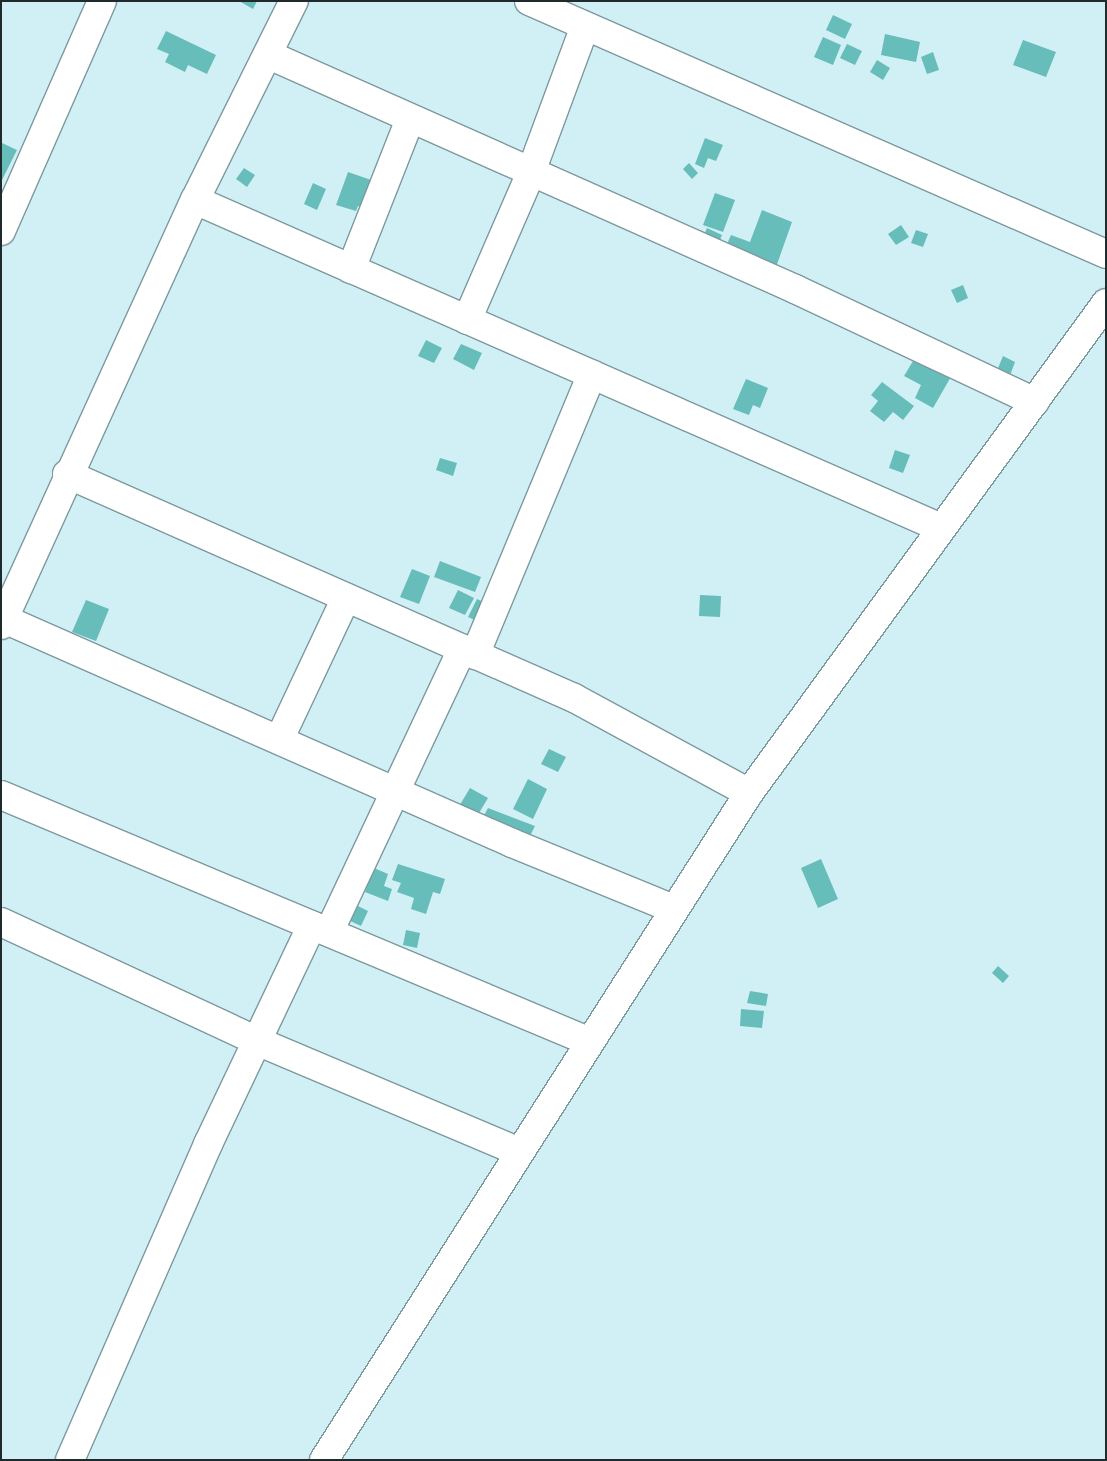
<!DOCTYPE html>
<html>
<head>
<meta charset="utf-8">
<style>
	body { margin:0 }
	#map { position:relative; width:1107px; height:1461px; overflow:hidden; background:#d1f0f6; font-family:Quicksand,sans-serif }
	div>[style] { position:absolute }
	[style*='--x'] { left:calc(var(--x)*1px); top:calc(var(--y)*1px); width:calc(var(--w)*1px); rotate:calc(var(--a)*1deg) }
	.building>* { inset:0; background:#67bdb9 }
	.roads { filter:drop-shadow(1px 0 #7c999e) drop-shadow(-1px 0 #7c999e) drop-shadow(0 1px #7c999e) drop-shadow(0 -1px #7c999e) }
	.minor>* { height:28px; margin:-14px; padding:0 14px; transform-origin:14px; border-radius:14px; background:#fff }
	span { translate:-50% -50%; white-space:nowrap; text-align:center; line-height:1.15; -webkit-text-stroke:4px #d1f0f6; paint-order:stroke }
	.frame { position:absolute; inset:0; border:2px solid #1e2a2c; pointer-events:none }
</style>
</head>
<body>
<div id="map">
	<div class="building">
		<div style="clip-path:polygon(239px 1px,257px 1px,253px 9px)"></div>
		<div style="clip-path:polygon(833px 15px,852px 24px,845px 39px,826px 30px)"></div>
		<div style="clip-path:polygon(166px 31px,216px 55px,207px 74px,188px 65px,185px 72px,165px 62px,169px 54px,157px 49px)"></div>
		<div style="clip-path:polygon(885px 34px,920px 42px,916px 62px,881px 55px)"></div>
		<div style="clip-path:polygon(823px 37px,841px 45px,833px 65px,814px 57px)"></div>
		<div style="clip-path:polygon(1023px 40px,1056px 52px,1046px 77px,1013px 65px)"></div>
		<div style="clip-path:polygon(847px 44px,862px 51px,855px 65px,840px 58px)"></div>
		<div style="clip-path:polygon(933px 52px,939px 70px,927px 74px,921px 57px)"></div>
		<div style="clip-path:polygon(877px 60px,890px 68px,883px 80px,870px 72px)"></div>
		<div style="clip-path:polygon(705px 138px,723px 145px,716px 161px,708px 158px,704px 168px,695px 164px)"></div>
		<div style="clip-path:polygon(2px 143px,17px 150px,1px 182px,1px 145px)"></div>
		<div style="clip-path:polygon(689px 163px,698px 173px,692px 179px,683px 169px)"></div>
		<div style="clip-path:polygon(244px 168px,255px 175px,247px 187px,236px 179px)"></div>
		<div style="clip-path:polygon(348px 172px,377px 182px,367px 209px,358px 206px,356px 211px,336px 205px)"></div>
		<div style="clip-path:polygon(313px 183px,326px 189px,317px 210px,304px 204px)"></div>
		<div style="clip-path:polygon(715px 193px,735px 200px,723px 232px,703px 225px)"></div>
		<div style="clip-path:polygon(762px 210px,792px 222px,775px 270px,724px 251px,731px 235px,750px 242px)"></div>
		<div style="clip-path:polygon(901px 225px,909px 237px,896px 245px,888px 234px)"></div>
		<div style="clip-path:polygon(707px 228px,722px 235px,716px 249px,701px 242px)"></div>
		<div style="clip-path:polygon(916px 230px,928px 234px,923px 247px,911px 243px)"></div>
		<div style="clip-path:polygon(963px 285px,968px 298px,957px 303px,951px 290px)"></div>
		<div style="clip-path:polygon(426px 340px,442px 348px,434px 363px,418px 356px)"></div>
		<div style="clip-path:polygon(461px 344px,482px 353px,474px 370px,453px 359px)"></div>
		<div style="clip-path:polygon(916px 356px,952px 375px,933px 408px,915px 398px,921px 385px,904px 376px)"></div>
		<div style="clip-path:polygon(1003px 356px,1015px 362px,1009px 378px,996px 373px)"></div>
		<div style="clip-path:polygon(746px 379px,768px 388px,760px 408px,753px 405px,749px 415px,733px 409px)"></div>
		<div style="clip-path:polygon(882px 382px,914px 406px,903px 420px,893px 412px,884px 422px,870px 411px,878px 401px,871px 395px)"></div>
		<div style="clip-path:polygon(895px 450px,910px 455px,903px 473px,889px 468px)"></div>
		<div style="clip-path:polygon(440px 458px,457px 463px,453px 476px,436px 470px)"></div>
		<div style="clip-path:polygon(440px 561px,481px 577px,475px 592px,434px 577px)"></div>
		<div style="clip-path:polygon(412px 569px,430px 576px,419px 604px,400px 597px)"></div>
		<div style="clip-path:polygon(458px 590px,474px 598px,465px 615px,449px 608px)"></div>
		<div style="clip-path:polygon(700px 595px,721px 596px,720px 617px,699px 616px)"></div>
		<div style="clip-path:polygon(477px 599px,488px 604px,479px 622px,468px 617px)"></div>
		<div style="clip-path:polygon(86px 600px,109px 609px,96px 641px,72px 632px)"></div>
		<div style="clip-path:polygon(549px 749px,566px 757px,558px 772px,541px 764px)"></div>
		<div style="clip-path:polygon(528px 779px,547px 789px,533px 819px,513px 809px)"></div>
		<div style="clip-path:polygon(470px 788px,488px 798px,476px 818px,458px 808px)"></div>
		<div style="clip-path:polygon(488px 808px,535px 826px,526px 844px,481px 821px)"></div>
		<div style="clip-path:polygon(821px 859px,838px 899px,818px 908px,801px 868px)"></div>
		<div style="clip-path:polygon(398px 864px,445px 879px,440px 894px,433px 892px,426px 914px,411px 909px,414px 898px,397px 892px,401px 883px,392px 880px)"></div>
		<div style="clip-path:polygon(374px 868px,388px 874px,384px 886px,392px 889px,388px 901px,365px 892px)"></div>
		<div style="clip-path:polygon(354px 904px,368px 911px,361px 926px,346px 919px)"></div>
		<div style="clip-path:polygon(406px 930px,420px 933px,417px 948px,403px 945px)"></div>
		<div style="clip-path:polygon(998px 966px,1009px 976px,1003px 983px,992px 973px)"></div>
		<div style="clip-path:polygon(750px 991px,768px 994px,766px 1006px,747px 1003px)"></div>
		<div style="clip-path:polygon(741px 1009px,764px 1011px,762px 1028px,740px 1026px)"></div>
	</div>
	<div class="roads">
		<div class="minor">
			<div style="--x:529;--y:1;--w:630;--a:23.68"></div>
			<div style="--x:269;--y:55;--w:576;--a:23.98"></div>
			<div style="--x:795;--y:289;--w:265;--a:25.2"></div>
			<div style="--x:195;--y:200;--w:813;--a:23.73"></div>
			<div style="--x:1;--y:231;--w:251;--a:-66.3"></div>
			<div style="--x:351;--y:269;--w:161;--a:-68.5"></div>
			<div style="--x:467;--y:320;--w:153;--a:-66.5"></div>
			<div style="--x:528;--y:180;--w:164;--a:-69.7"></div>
			<div style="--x:67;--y:474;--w:554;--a:23.84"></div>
			<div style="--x:574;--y:698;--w:199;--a:28.5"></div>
			<div style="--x:4;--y:619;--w:555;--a:23.79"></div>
			<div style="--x:512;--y:843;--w:175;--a:22.2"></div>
			<div style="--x:1;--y:625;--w:467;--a:-65.5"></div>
			<div style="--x:195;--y:200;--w:222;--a:-63.6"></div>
			<div style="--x:475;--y:655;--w:304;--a:-67.4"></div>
			<div style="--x:280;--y:738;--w:155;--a:-64.8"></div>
			<div style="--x:1;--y:795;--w:636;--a:22.74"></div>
			<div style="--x:1;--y:922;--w:282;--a:24.9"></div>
			<div style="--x:257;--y:1041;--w:283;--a:22.9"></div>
			<div style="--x:329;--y:932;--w:313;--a:-64.8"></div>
			<div style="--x:70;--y:1460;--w:345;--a:-66.4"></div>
			<div style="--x:208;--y:1144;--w:242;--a:-64.6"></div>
			<div style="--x:324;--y:1460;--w:791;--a:-57.5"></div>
			<div style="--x:749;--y:793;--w:606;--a:-53.92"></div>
		</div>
	</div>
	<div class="frame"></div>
</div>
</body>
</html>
